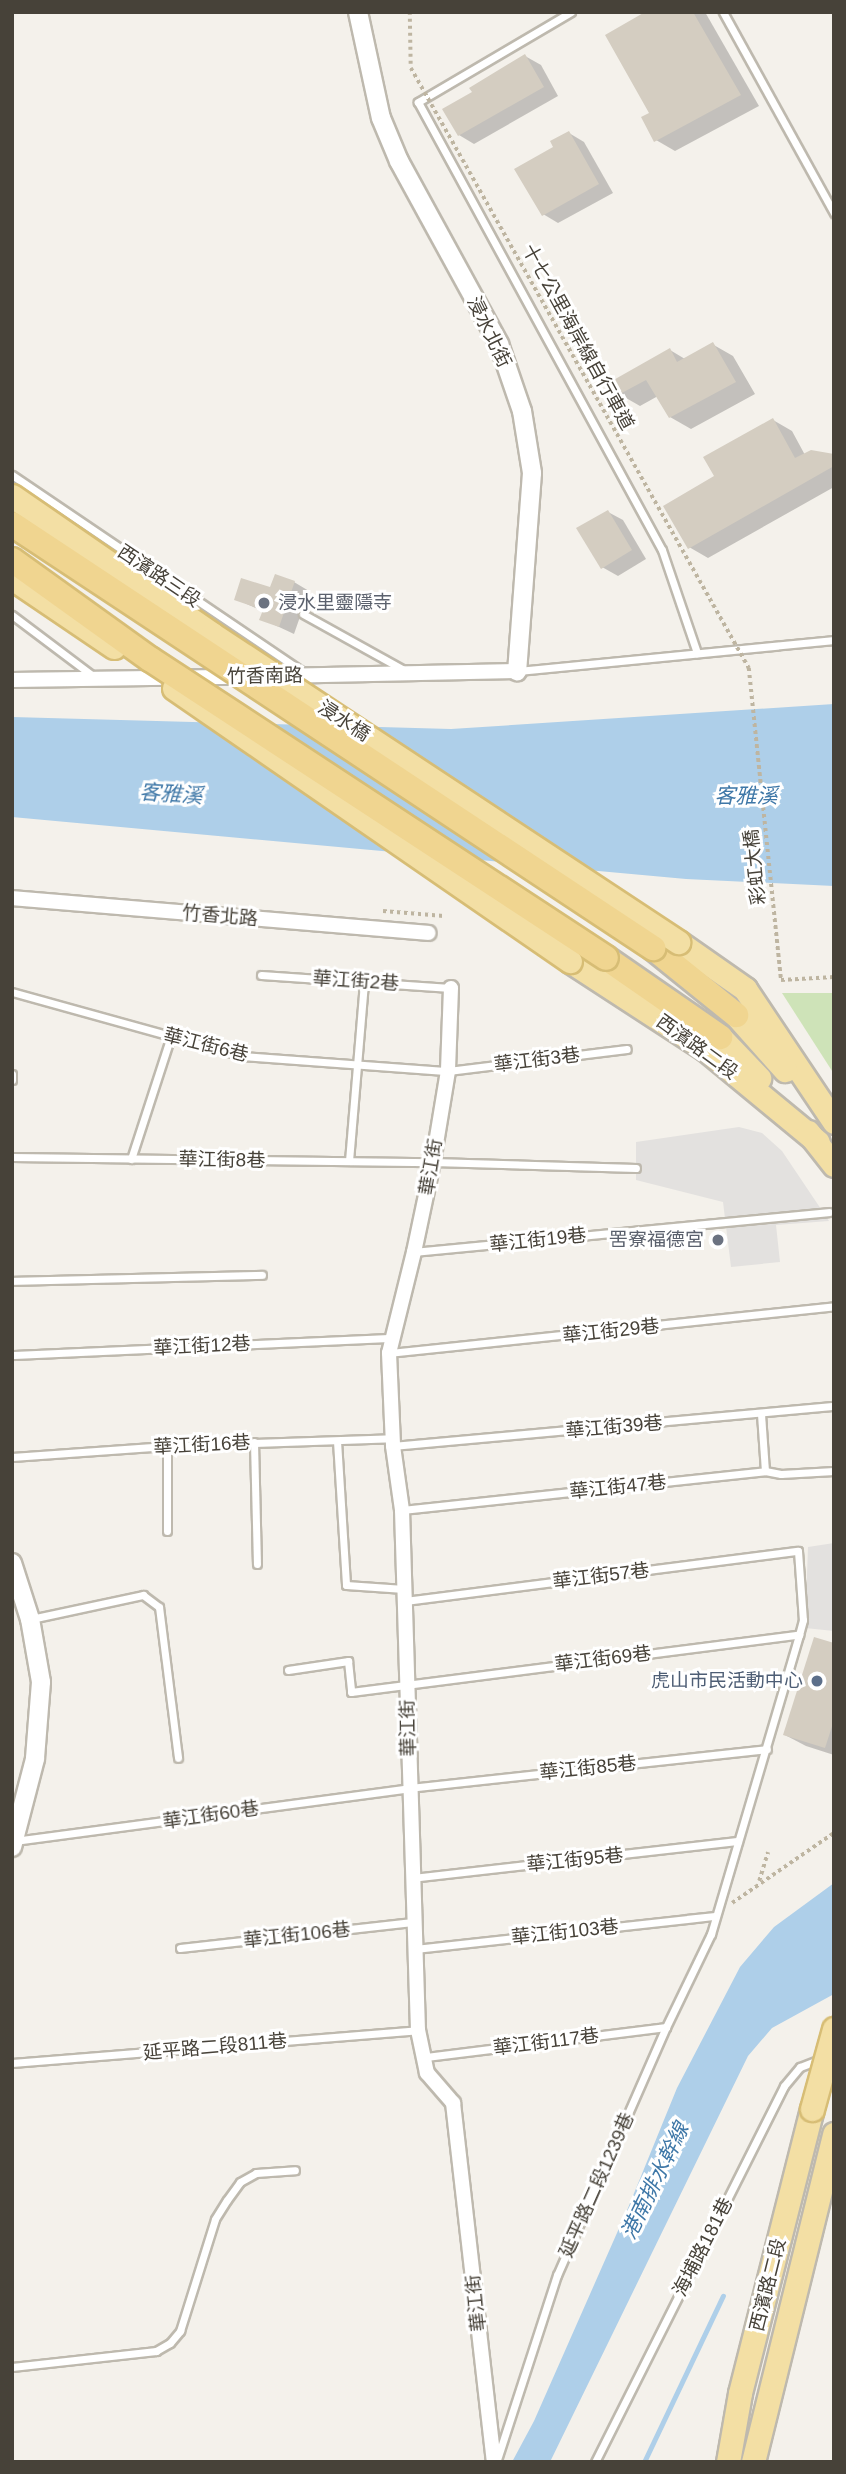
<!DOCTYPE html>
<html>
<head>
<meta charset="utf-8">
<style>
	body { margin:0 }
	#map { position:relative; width:846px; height:2474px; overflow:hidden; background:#f4f1eb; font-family:Arial,"Noto Sans TC",sans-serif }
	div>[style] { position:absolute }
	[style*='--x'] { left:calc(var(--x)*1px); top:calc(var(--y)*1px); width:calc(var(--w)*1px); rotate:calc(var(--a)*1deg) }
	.green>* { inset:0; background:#cee3b8 }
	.parking>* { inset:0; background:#e3e1df }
	.water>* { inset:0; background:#aecfe9 }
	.shadow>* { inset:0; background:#0003 }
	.stream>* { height:5px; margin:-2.5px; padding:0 2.5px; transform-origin:2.5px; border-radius:2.5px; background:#aecfe9 }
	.building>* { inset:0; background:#d4cdc1 }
	.path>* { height:3.5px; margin-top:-1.75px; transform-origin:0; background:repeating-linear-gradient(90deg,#beb5a1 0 3.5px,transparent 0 7px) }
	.roads { filter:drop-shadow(2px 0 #beb9ae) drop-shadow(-2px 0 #beb9ae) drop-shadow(0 2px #beb9ae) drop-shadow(0 -2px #beb9ae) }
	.service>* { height:7px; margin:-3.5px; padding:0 3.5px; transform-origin:3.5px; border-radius:3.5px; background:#fff }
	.minor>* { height:14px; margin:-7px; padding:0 7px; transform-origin:7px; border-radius:7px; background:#fff }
	.tertiary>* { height:18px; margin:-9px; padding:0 9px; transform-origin:9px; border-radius:9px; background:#fff }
	.primary>* { height:23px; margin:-11.5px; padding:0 11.5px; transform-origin:11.5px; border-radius:11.5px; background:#f3dfa4 }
	.trunk>* { height:24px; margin:-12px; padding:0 12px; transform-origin:12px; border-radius:12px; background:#f0d590 }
	.path-bridge>* { height:3.5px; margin-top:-1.75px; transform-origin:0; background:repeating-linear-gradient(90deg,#beb5a1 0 3.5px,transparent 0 7px) }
	.bridges { filter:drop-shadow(2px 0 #d7bd75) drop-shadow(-2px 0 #d7bd75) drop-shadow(0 2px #d7bd75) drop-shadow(0 -2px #d7bd75) }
	.primary-bridge>* { height:23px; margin:-11.5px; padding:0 11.5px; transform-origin:11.5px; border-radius:11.5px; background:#f3dfa4 }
	.trunk-bridge>* { height:24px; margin:-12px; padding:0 12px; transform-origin:12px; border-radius:12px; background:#f0d590 }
	.dots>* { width:19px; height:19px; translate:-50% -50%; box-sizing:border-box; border:4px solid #fff; border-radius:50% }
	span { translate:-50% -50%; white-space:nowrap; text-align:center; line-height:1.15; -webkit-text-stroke:6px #fff; paint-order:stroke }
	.street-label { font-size:19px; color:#474239 }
	.worship-label { font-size:19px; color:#5b616d }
	.left { translate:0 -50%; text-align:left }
	.right { translate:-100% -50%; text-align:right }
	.service-label { font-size:19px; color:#4e5e75 }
	.water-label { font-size:21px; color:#3e77a7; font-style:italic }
	.frame { position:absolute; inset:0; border:14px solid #474239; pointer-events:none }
</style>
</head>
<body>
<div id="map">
	<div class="green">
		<div style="clip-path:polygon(782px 993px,834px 993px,834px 1074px)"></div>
	</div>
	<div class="parking">
		<div style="clip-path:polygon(739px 1127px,762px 1133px,782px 1151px,829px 1221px,776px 1225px,780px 1262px,731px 1267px,723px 1202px,636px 1180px,636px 1142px)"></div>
		<div style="clip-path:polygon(834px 1543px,834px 1631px,805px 1628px,808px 1547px)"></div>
	</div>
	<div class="water">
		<div style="clip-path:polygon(834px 704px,834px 886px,686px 879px,12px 817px,12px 717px,451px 729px)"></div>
		<div style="clip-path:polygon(834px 1883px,834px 1994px,772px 2028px,748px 2056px,550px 2462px,512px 2462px,534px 2421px,628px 2208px,677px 2088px,740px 1967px,774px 1927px)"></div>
	</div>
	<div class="shadow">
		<div style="clip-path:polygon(649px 12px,705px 12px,759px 106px,675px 151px,656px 140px,652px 114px)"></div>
		<div style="clip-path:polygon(525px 56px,541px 65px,558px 96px,474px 144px,459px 135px,474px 92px)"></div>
		<div style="clip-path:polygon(569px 133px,584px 142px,613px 193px,558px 223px,543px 214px,555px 148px)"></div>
		<div style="clip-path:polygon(712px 344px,733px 356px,755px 394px,691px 429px,670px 417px,658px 396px,640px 406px,619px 394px,670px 350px,685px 359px)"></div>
		<div style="clip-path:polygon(773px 420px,792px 431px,805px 455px,834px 455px,834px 487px,708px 558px,689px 547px,717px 477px)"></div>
		<div style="clip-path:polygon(608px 512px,623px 520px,646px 559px,618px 576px,602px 567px)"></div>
		<div style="clip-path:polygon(294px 582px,309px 591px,294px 634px,262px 619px,264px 612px,236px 599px)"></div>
		<div style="clip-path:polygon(834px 1645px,834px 1755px,806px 1746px,785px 1735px)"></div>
	</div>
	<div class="stream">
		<div style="--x:644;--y:2462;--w:184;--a:-64.6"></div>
	</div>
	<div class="building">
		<div style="clip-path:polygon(645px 12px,693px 12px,741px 95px,654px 142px,641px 117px,649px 113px,605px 35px)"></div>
		<div style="clip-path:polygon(525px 54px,544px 87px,458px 136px,442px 109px,472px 92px,469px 88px)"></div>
		<div style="clip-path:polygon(569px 131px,599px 184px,542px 216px,514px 169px,553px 147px,550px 141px)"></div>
		<div style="clip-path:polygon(713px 342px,736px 382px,669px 418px,646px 380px,618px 395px,610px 382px,670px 348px,677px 362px)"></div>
		<div style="clip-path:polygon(773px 418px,795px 458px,811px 450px,834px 454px,834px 466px,688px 549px,663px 506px,714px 476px,703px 457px)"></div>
		<div style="clip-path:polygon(608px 510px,632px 550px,601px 569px,576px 528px)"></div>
		<div style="clip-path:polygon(275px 574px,295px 581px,279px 627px,259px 620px,263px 610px,234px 600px,241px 578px,270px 587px)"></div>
		<div style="clip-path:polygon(814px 1637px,834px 1643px,834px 1720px,825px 1748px,783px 1735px)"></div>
	</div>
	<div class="path">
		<div style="--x:749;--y:668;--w:314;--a:84.1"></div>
		<div style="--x:781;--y:980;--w:53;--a:-3.2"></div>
		<div style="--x:383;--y:911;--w:61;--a:4.7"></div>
		<div style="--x:759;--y:1881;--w:30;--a:-73"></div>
		<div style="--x:732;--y:1903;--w:124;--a:-34.5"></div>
	</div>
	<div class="roads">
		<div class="service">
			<div style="--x:571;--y:12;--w:178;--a:149.5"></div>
			<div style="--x:418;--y:102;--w:510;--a:61.43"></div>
			<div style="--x:662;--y:550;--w:109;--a:71.2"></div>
			<div style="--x:723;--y:12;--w:230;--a:61.1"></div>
			<div style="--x:12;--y:475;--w:353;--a:34.1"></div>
			<div style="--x:303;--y:614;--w:115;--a:29"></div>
			<div style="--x:12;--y:615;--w:101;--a:37"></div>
			<div style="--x:518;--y:671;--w:318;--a:-5.6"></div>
			<div style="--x:261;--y:975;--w:190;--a:3.9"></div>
			<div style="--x:12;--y:992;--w:239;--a:15.5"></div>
			<div style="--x:242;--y:1056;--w:207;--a:4.2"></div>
			<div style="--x:448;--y:1071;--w:180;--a:-7"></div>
			<div style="--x:12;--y:1074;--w:6;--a:90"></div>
			<div style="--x:12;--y:1157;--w:421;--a:0.7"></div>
			<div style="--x:433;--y:1162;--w:203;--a:1.7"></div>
			<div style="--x:131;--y:1159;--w:129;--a:-72"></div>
			<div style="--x:349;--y:1161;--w:180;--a:-85.2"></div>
			<div style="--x:414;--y:1252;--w:417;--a:-5.5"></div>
			<div style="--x:12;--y:1281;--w:250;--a:-1.4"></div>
			<div style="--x:389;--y:1353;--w:447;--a:-6"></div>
			<div style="--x:12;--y:1355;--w:379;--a:-2.6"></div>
			<div style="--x:761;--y:1414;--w:57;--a:86"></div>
			<div style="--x:337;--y:1441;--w:144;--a:86.4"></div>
			<div style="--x:346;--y:1585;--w:58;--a:3.9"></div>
			<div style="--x:254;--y:1442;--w:122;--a:88.6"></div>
			<div style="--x:167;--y:1446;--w:85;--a:90"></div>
			<div style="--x:393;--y:1446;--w:443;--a:-5.2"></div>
			<div style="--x:12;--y:1457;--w:155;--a:-4.1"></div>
			<div style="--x:167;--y:1446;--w:225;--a:-2"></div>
			<div style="--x:402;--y:1510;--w:365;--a:-6.1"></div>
			<div style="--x:765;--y:1471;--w:16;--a:11"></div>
			<div style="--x:781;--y:1474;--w:53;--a:-3.2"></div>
			<div style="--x:405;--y:1601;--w:396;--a:-7.3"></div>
			<div style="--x:798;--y:1551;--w:69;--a:85.9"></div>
			<div style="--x:803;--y:1620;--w:16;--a:105"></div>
			<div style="--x:799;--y:1635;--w:312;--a:106.4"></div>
			<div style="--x:711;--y:1934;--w:103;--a:115.8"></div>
			<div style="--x:666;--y:2027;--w:271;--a:113.7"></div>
			<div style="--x:557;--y:2275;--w:194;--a:108"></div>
			<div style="--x:31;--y:1619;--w:115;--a:-12.1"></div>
			<div style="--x:143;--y:1595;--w:20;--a:37"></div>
			<div style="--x:159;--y:1607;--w:152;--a:82.8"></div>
			<div style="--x:288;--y:1670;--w:61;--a:-8.5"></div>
			<div style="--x:348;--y:1661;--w:31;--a:84"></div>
			<div style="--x:351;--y:1692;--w:452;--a:-7.3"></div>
			<div style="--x:14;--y:1841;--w:399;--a:-7.6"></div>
			<div style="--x:409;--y:1788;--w:360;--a:-6.2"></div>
			<div style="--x:412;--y:1878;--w:328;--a:-6.5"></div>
			<div style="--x:180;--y:1948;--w:234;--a:-6.4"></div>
			<div style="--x:415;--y:1949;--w:302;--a:-6.3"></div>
			<div style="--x:426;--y:2057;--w:242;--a:-7.1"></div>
			<div style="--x:12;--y:2063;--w:407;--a:-4.6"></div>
			<div style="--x:12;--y:2367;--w:145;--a:-6.3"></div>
			<div style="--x:156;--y:2351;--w:16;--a:-30"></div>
			<div style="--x:170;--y:2343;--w:16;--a:-50"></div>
			<div style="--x:180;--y:2331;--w:117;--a:-72.6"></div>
			<div style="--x:215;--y:2219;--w:22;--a:-58"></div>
			<div style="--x:227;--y:2200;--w:22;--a:-54"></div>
			<div style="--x:240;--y:2182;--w:18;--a:-29"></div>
			<div style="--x:256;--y:2173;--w:39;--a:-4"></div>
			<div style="--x:595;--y:2462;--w:421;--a:-63.3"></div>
			<div style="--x:784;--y:2086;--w:25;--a:-50"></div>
			<div style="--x:800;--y:2067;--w:22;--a:-21"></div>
		</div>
		<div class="minor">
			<div style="--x:276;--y:676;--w:241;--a:-1.2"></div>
			<div style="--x:12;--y:680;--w:226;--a:-0.8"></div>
			<div style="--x:12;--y:898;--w:418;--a:4.8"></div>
			<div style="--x:451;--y:988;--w:83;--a:92.1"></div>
			<div style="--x:448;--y:1071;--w:92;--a:99.4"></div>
			<div style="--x:433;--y:1162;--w:92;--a:101.9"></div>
			<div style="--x:414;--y:1252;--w:104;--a:103.9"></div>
			<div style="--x:389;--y:1353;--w:93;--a:87.5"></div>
			<div style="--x:393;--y:1446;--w:65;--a:82"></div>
			<div style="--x:402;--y:1510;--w:520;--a:88.24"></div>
			<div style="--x:418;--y:2030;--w:44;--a:78.2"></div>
			<div style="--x:427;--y:2073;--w:40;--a:49"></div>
			<div style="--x:453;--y:2103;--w:361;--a:83.5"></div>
		</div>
		<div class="tertiary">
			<div style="--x:358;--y:12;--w:108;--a:77.8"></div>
			<div style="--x:381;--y:118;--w:47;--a:67.3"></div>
			<div style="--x:399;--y:161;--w:209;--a:61.3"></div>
			<div style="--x:499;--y:344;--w:71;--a:71.1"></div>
			<div style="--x:522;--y:411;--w:63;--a:80.8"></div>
			<div style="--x:532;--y:473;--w:199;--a:94.3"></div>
			<div style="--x:12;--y:1563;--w:59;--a:72.2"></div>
			<div style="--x:30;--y:1619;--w:64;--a:80.1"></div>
			<div style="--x:41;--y:1682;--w:77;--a:94.5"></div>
			<div style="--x:35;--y:1759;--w:91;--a:104.6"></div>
		</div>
		<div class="primary">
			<div style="--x:678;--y:942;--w:82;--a:35"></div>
			<div style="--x:745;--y:989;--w:160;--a:56.2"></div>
			<div style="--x:570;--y:961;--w:161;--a:33.1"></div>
			<div style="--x:705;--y:1049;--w:146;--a:39.5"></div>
			<div style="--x:736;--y:1015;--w:74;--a:48.3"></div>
			<div style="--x:720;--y:1037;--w:57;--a:46.4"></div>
			<div style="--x:808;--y:1132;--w:42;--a:51.8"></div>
			<div style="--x:728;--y:2462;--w:70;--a:-80.1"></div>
			<div style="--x:740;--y:2393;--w:293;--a:-75.8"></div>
			<div style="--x:753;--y:2462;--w:338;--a:-76.1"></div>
		</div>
		<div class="trunk">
			<div style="--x:653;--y:948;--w:107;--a:38.9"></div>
			<div style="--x:606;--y:958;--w:139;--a:34.7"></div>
		</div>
	</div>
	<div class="path-bridge">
		<div style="--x:410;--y:12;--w:56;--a:89"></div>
		<div style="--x:411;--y:68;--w:689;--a:60.61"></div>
	</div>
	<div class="bridges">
		<div class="primary-bridge">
			<div style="--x:12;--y:496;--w:243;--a:34.6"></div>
			<div style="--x:212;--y:634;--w:559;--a:33.46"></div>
			<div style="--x:12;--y:578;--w:123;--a:34.1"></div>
			<div style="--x:174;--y:688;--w:481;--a:34.6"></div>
			<div style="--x:812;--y:2109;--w:83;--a:-74.6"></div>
		</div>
		<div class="trunk-bridge">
			<div style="--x:12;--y:524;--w:769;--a:33.48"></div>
			<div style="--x:12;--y:560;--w:170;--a:35.7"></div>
			<div style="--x:150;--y:659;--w:545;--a:33.25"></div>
		</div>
	</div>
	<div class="dots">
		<div style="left:264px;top:603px;background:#6b7280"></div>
		<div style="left:718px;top:1240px;background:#6b7280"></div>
		<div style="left:817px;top:1681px;background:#5c6f8a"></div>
	</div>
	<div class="street-label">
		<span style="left:489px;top:332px;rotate:64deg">浸水北街</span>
		<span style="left:578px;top:337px;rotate:61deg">十七公里海岸線自行車道</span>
		<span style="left:159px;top:576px;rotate:34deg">西濱路三段</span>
		<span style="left:265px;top:676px;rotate:-1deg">竹香南路</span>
		<span style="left:344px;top:721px;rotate:33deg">浸水橋</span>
		<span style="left:755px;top:867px;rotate:-96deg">彩虹大橋</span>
		<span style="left:220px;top:916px;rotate:5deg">竹香北路</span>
		<span style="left:356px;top:981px;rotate:4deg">華江街2巷</span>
		<span style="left:206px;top:1045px;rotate:14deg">華江街6巷</span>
		<span style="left:697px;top:1047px;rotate:36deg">西濱路二段</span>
		<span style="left:537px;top:1060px;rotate:-7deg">華江街3巷</span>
		<span style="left:222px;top:1160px;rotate:1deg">華江街8巷</span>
		<span style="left:431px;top:1167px;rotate:-80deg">華江街</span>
		<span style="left:538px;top:1240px;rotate:-6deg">華江街19巷</span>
		<span style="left:611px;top:1331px;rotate:-6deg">華江街29巷</span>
		<span style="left:202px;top:1346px;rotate:-3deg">華江街12巷</span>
		<span style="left:614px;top:1427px;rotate:-5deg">華江街39巷</span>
		<span style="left:202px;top:1445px;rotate:-3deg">華江街16巷</span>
		<span style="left:618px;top:1487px;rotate:-6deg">華江街47巷</span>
		<span style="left:601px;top:1576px;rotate:-7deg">華江街57巷</span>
		<span style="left:603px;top:1659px;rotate:-7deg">華江街69巷</span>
		<span style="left:408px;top:1728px;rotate:-91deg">華江街</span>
		<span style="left:588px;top:1768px;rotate:-6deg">華江街85巷</span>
		<span style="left:211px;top:1815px;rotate:-8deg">華江街60巷</span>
		<span style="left:575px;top:1860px;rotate:-6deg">華江街95巷</span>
		<span style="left:565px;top:1932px;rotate:-6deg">華江街103巷</span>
		<span style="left:297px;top:1935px;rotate:-6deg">華江街106巷</span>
		<span style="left:546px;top:2042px;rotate:-7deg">華江街117巷</span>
		<span style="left:215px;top:2047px;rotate:-5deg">延平路二段811巷</span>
		<span style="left:597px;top:2185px;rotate:-66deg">延平路二段1239巷</span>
		<span style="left:703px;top:2247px;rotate:-63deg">海埔路181巷</span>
		<span style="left:768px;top:2285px;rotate:-76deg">西濱路二段</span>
		<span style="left:476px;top:2303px;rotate:-96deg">華江街</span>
	</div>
	<div class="worship-label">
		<span class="left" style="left:278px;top:603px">浸水里靈隱寺</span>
		<span class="right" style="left:704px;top:1240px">罟寮福德宮</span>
	</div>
	<div class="service-label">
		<span class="right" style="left:803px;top:1681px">虎山市民活動中心</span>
	</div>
	<div class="water-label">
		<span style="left:171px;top:794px;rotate:4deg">客雅溪</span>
		<span style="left:746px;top:796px">客雅溪</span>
		<span style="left:655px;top:2181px;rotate:-64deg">港南排水幹線</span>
	</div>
	<div class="frame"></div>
</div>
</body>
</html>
